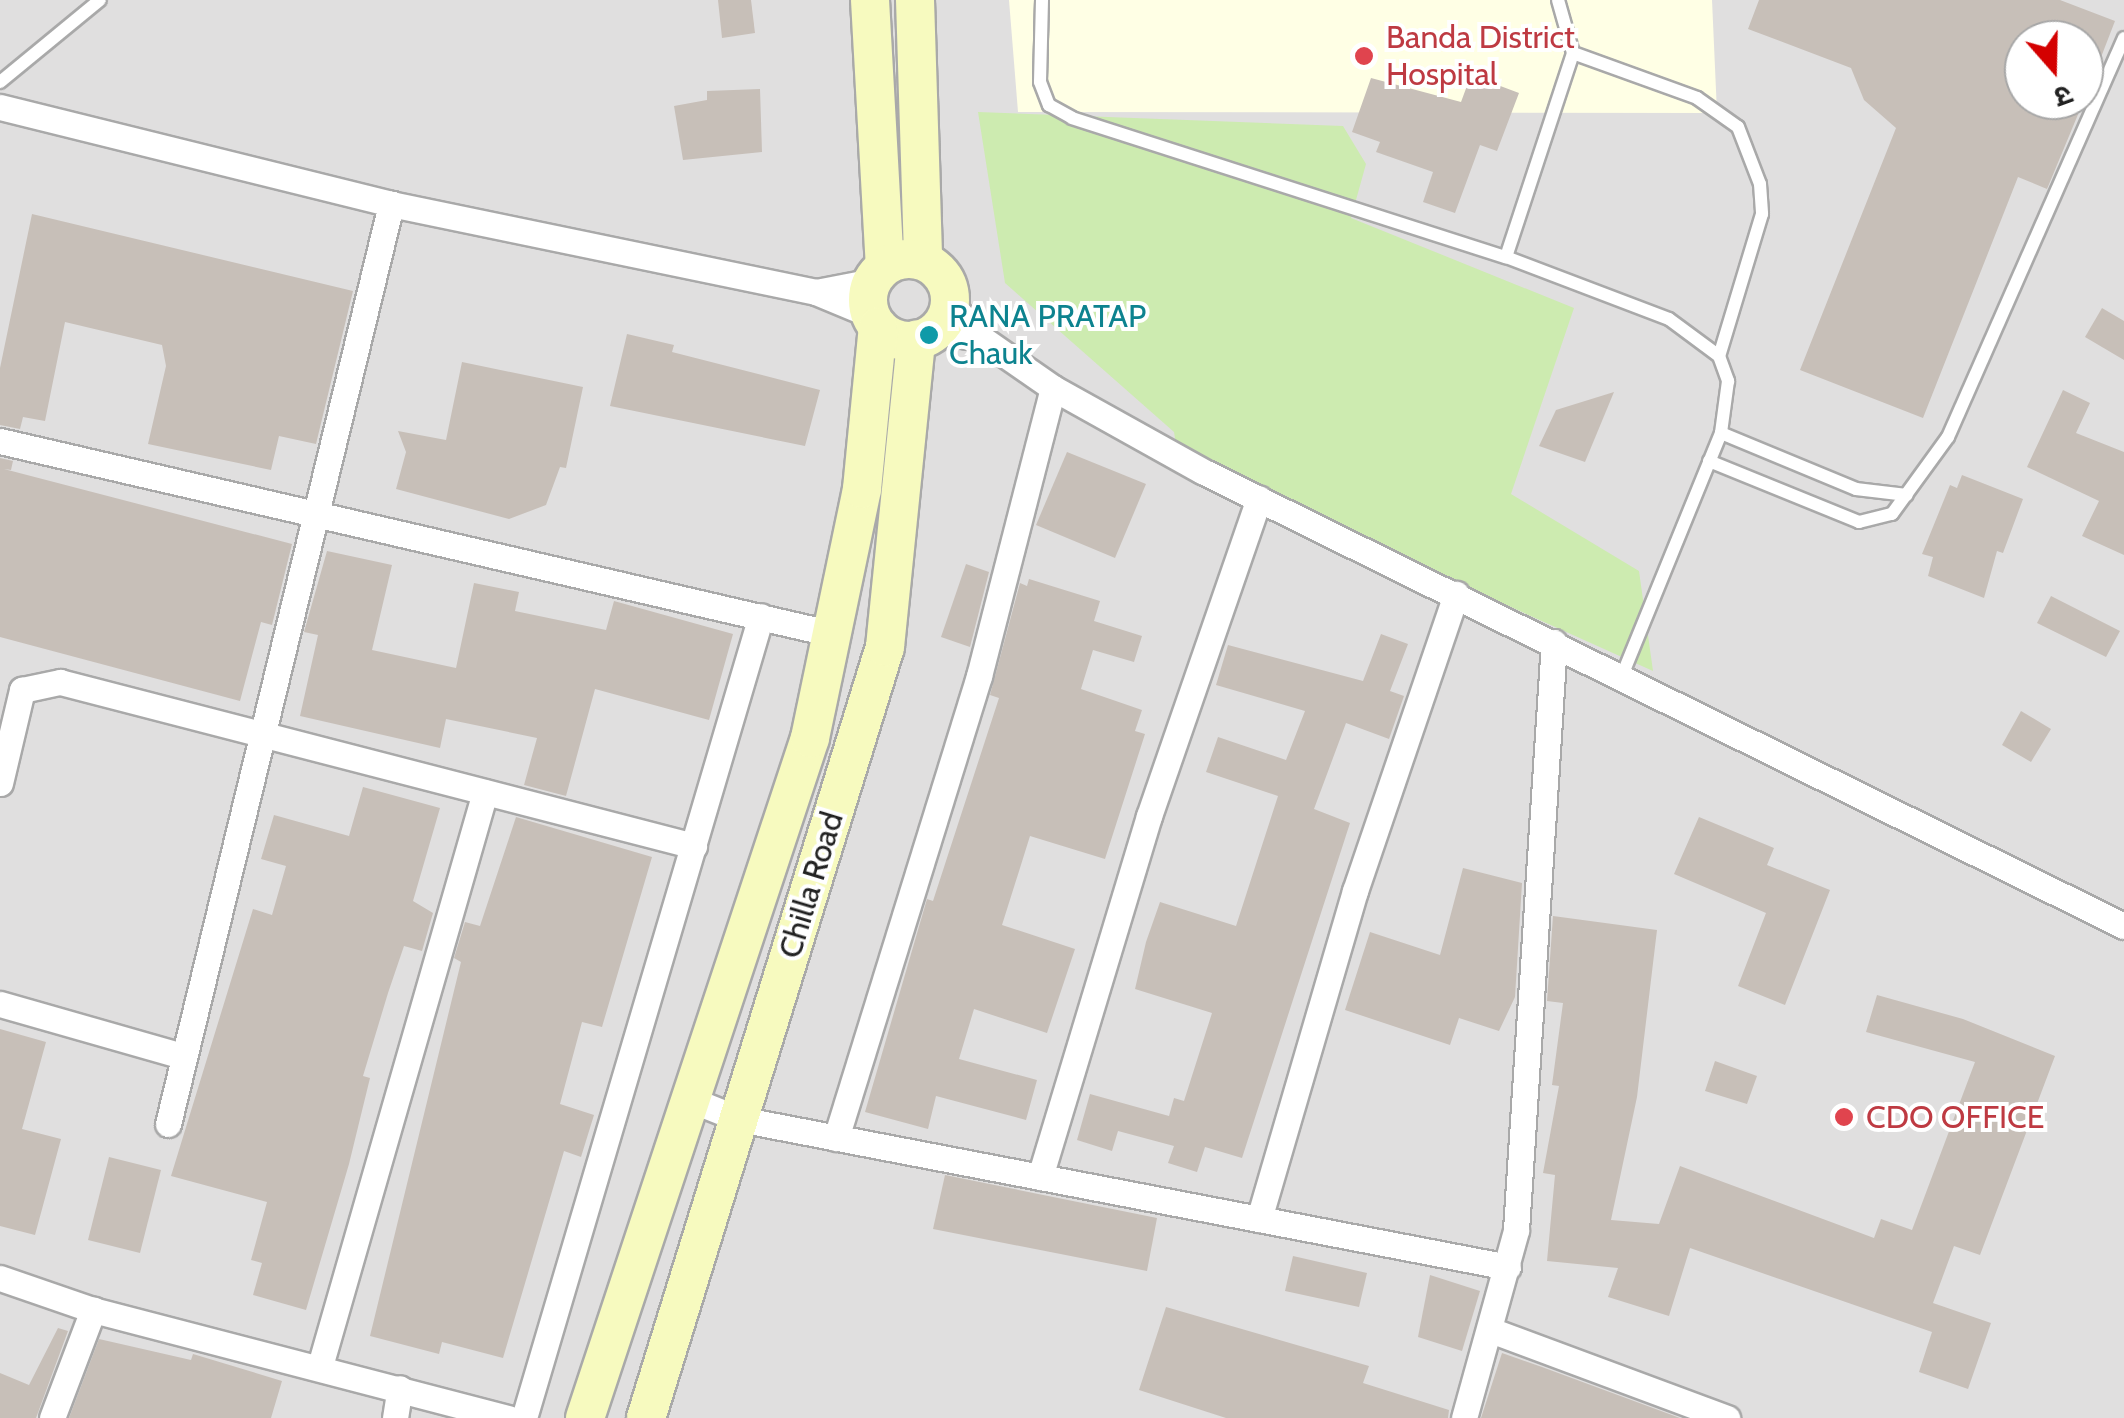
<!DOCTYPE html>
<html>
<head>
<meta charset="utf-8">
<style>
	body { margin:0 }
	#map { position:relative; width:2124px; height:1418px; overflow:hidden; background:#f2efe9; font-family:Cabin,"Noto Sans Devanagari",sans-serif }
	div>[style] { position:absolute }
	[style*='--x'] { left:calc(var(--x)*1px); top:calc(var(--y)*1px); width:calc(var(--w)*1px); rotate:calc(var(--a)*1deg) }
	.residential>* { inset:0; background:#e0dfdf }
	.education>* { inset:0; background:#ffffe5 }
	.grass>* { inset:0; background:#cdebb0 }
	.building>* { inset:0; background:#c7bfb8 }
	.roads { filter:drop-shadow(2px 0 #a9a9a9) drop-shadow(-2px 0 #a9a9a9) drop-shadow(0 2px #a9a9a9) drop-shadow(0 -2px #a9a9a9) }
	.service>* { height:12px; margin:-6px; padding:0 6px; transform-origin:6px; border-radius:6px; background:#fff }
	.minor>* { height:25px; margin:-12.5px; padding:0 12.5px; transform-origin:12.5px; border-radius:12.5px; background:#fff }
	.secondary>* { height:38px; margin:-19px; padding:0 19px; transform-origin:19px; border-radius:19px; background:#f7fabf }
	.secondary>.ring { margin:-19px; padding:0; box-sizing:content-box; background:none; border:38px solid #f7fabf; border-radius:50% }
	.dots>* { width:28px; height:28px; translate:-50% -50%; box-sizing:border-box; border:5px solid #fff; border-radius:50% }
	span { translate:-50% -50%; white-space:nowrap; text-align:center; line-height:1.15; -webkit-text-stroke:8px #fff; paint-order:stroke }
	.health-label { font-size:32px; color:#be3a42 }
	.left { translate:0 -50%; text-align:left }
	.culture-label { font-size:32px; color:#0d838f }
	.street-label { font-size:32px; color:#222 }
	.north { position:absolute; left:2004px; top:20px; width:100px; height:100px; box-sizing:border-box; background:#fff; border:2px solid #a7a7a7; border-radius:50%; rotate:160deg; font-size:28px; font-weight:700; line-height:40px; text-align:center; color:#222 }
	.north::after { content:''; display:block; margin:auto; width:35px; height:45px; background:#d40000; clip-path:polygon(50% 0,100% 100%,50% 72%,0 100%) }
</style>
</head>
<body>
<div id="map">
	<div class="residential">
		<div style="clip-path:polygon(evenodd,0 0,2124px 0,2124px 1418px,0 1418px,0 0,2024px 40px,2084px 40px,2084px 100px,2024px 100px,2024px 40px)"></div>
	</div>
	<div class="education">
		<div style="clip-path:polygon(1009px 0,1712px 0,1717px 113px,1018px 112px)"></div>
	</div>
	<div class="grass">
		<div style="clip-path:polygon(978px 112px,1343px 126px,1366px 164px,1351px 218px,1574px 308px,1511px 494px,1639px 571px,1653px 671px,1178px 457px,1174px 432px,1005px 283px)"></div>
	</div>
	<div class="building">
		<div style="clip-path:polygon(718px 0,751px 0,755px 33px,722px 38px)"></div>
		<div style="clip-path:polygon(1759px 0,2060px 0,2115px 21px,2086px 96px,2084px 40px,2024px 40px,2024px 100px,2084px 100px,2047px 189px,2018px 177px,1923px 418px,1800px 370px,1896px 128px,1864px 100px,1851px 68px,1748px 29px)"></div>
		<div style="clip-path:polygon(1471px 75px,1519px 93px,1497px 151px,1480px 145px,1455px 213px,1423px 202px,1433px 172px,1376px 152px,1380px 142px,1352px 132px,1371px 78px,1461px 102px)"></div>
		<div style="clip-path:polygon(760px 89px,762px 152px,683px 160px,674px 106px,707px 100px,707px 91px)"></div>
		<div style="clip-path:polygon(32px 214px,353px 291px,316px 444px,279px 436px,271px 470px,148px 444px,166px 366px,162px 345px,65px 322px,45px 421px,23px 417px,20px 429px,0 425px,0 368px)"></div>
		<div style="clip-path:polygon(2102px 308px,2124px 321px,2124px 360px,2085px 337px)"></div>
		<div style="clip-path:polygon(627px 334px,674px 345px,672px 352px,820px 390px,805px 446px,610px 406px)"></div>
		<div style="clip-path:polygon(462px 362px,583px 387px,566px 468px,560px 467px,546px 505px,509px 519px,396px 489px,406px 452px,398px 431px,446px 440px)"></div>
		<div style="clip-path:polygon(2063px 390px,2090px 403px,2076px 433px,2124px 452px,2124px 555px,2082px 536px,2099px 501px,2027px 467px)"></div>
		<div style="clip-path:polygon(1614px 392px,1585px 462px,1539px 446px,1556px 410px)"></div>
		<div style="clip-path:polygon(1067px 452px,1146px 484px,1115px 558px,1036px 525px)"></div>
		<div style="clip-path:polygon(0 458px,13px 461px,11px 470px,4px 469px,292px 544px,272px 625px,261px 622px,240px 701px,0 637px)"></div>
		<div style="clip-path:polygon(1962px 475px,2023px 499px,2003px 553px,1997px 551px,1984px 598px,1928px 576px,1933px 557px,1922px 554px,1950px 485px,1957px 488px)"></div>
		<div style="clip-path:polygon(327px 551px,392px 565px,372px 650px,456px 668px,474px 583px,519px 592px,515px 611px,606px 630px,614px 601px,733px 634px,709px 720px,595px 689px,566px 796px,524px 785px,537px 738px,446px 719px,440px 748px,300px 716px,318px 635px,304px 632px)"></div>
		<div style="clip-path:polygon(966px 564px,989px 572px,970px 647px,941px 637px)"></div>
		<div style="clip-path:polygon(1029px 579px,1100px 601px,1094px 621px,1142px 636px,1134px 662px,1093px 650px,1081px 689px,1142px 710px,1135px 731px,1145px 734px,1105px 859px,1030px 836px,1020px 868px,1002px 925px,1075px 949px,1047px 1033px,974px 1009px,959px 1059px,1037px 1080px,1026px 1120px,936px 1096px,928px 1129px,865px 1112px,927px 899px,933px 901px,999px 698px,990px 695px,1020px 583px,1027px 586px)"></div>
		<div style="clip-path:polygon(2051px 596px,2120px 631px,2106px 657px,2037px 623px)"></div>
		<div style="clip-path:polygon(1381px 634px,1408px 644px,1390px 691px,1404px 696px,1389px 739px,1346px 723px,1314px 809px,1350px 823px,1242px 1158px,1205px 1147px,1197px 1172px,1168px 1163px,1174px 1146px,1118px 1131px,1112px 1151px,1077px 1140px,1090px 1094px,1169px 1116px,1174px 1098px,1184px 1101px,1212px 1013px,1135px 989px,1146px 942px,1160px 902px,1236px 926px,1278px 796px,1206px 772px,1218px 737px,1286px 760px,1305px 711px,1216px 685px,1228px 645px,1363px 681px)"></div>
		<div style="clip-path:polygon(2021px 711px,2051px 729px,2031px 762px,2002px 745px)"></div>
		<div style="clip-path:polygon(363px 787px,440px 808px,413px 901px,433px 913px,422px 951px,404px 946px,388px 993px,363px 1076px,370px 1078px,349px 1164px,306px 1310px,253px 1295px,262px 1263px,251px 1260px,267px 1202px,171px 1176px,253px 909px,272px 915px,286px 866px,261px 859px,274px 815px,349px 836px)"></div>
		<div style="clip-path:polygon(516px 817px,652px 857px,602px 1027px,582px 1022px,560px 1104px,594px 1115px,581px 1157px,564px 1151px,503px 1358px,442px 1342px,439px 1354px,370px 1336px,461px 962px,454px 958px,465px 922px,480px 926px)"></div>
		<div style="clip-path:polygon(1699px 817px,1774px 848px,1767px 865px,1830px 890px,1785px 1005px,1738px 986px,1766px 913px,1674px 874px)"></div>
		<div style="clip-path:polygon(1463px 868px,1522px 883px,1515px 997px,1499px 1031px,1459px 1018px,1450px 1045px,1345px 1010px,1370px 932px,1440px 955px)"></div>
		<div style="clip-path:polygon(1553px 916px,1657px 930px,1637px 1097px,1611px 1220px,1659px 1224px,1680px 1166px,1874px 1238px,1881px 1219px,1912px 1230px,1975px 1062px,1866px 1032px,1877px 995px,1963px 1019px,2055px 1056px,1980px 1255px,1954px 1246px,1933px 1303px,1991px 1323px,1968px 1389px,1919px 1372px,1932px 1332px,1690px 1248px,1669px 1316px,1608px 1297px,1618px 1268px,1547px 1261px,1555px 1175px,1543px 1173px,1559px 1086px,1552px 1085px,1563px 1003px,1547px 1001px)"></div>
		<div style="clip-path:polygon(0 1029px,46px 1042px,22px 1129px,61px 1139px,35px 1235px,0 1226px)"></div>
		<div style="clip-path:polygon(1715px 1061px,1757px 1076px,1747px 1104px,1705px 1091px)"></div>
		<div style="clip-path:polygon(109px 1157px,161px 1170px,140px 1253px,88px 1240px)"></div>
		<div style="clip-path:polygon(945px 1175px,1157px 1218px,1147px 1271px,933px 1229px)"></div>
		<div style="clip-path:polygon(1293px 1256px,1367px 1273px,1359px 1307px,1285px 1291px)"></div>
		<div style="clip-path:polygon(1430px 1275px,1480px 1291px,1462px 1351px,1418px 1337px)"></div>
		<div style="clip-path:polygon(1166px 1307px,1369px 1366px,1363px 1383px,1449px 1410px,1448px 1418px,1226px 1418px,1139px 1390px)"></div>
		<div style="clip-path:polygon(58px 1328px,68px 1331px,36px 1418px,0 1418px,0 1373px,29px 1385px)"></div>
		<div style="clip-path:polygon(99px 1339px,191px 1360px,193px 1354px,282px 1381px,271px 1418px,69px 1418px)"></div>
		<div style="clip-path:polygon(1502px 1353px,1542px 1367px,1680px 1418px,1481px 1418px)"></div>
	</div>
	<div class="roads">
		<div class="service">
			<div style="--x:1042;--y:0;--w:82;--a:91.4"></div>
			<div style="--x:1040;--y:82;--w:25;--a:69"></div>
			<div style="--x:1049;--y:105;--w:26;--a:29"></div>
			<div style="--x:1072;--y:118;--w:456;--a:17.8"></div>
			<div style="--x:1506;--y:257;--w:174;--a:20.8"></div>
			<div style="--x:1669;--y:319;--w:62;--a:36.5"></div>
			<div style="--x:1719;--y:356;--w:27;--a:70"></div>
			<div style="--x:1728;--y:381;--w:52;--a:97.7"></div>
			<div style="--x:1721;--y:433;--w:261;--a:112.2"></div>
			<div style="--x:1558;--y:0;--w:55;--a:74.2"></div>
			<div style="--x:1573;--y:53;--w:132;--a:19.9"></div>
			<div style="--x:1697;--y:98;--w:50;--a:35.3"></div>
			<div style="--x:1738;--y:127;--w:61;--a:68.9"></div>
			<div style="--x:1760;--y:184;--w:30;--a:86"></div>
			<div style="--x:1762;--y:214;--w:148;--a:106.8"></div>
			<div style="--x:0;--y:82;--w:129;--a:-39.4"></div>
			<div style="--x:1506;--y:257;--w:215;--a:-71.8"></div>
			<div style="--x:1721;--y:433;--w:146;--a:22.5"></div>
			<div style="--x:1856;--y:489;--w:51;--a:6.7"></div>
			<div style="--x:1709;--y:461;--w:162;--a:22.1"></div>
			<div style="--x:1859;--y:522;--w:34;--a:-14"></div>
			<div style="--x:1892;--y:514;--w:95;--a:-54"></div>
			<div style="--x:1948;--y:437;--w:436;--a:-66.2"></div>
		</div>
		<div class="minor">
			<div style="--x:0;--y:107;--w:403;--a:13.9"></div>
			<div style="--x:391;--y:204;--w:434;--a:11.7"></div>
			<div style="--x:871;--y:315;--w:60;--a:-157.3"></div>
			<div style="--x:816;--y:292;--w:58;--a:-10.9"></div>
			<div style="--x:934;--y:331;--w:48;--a:8.5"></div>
			<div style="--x:981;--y:338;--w:47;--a:-131.5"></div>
			<div style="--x:981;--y:338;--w:88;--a:34.8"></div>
			<div style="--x:1053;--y:388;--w:171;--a:29.1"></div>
			<div style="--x:1202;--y:471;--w:1028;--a:26.27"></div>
			<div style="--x:0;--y:441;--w:855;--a:13.04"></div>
			<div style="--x:0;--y:783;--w:96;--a:-76.7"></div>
			<div style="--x:22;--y:690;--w:39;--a:-12"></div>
			<div style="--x:60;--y:682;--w:655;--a:14.5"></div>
			<div style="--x:0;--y:1004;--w:189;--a:15.9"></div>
			<div style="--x:689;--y:1099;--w:54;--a:21.8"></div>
			<div style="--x:739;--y:1119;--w:783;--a:10.89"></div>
			<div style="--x:168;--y:1124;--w:947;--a:-76.37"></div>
			<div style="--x:836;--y:1138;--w:484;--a:-72.8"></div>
			<div style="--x:979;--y:676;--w:297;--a:-75.6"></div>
			<div style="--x:1040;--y:1177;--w:377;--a:-73.2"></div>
			<div style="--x:1149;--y:816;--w:336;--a:-70.9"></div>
			<div style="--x:1259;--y:1219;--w:342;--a:-73.7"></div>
			<div style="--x:1355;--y:891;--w:314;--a:-71.2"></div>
			<div style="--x:0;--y:1278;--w:98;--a:19"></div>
			<div style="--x:93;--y:1310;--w:429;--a:14.6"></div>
			<div style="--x:1493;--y:1331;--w:250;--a:20.4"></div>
			<div style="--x:320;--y:1366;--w:597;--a:-73.96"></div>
			<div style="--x:52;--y:1418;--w:116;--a:-69.2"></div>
			<div style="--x:395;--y:1418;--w:30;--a:-81"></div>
			<div style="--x:524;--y:1418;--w:836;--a:-73.54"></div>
			<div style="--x:1464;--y:1418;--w:195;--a:-74.5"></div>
			<div style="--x:1516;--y:1230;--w:589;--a:-86.3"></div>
		</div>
		<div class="secondary">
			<div style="--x:870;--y:0;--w:266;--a:86.8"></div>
			<div style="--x:915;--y:0;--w:261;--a:88.2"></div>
			<div class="ring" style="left:868px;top:259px;width:44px;height:44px"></div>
			<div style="--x:585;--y:1418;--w:716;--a:-71.69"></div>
			<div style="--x:810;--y:738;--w:254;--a:-78.2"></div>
			<div style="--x:862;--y:489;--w:163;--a:-84.4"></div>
			<div style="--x:646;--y:1418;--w:807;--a:-72.78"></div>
			<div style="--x:885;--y:647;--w:309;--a:-84.2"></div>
		</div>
	</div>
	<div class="dots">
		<div style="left:1364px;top:56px;background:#e0444e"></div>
		<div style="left:929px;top:335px;background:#0f9aa8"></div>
		<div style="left:1844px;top:1117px;background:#e0444e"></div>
	</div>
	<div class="health-label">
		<span class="left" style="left:1386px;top:56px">Banda District<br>Hospital</span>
		<span class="left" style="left:1866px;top:1117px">CDO OFFICE</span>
	</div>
	<div class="culture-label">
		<span class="left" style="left:949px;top:335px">RANA PRATAP<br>Chauk</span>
	</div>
	<div class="street-label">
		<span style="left:811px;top:885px;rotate:-73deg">Chilla Road</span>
	</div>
	<div class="north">उ</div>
</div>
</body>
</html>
